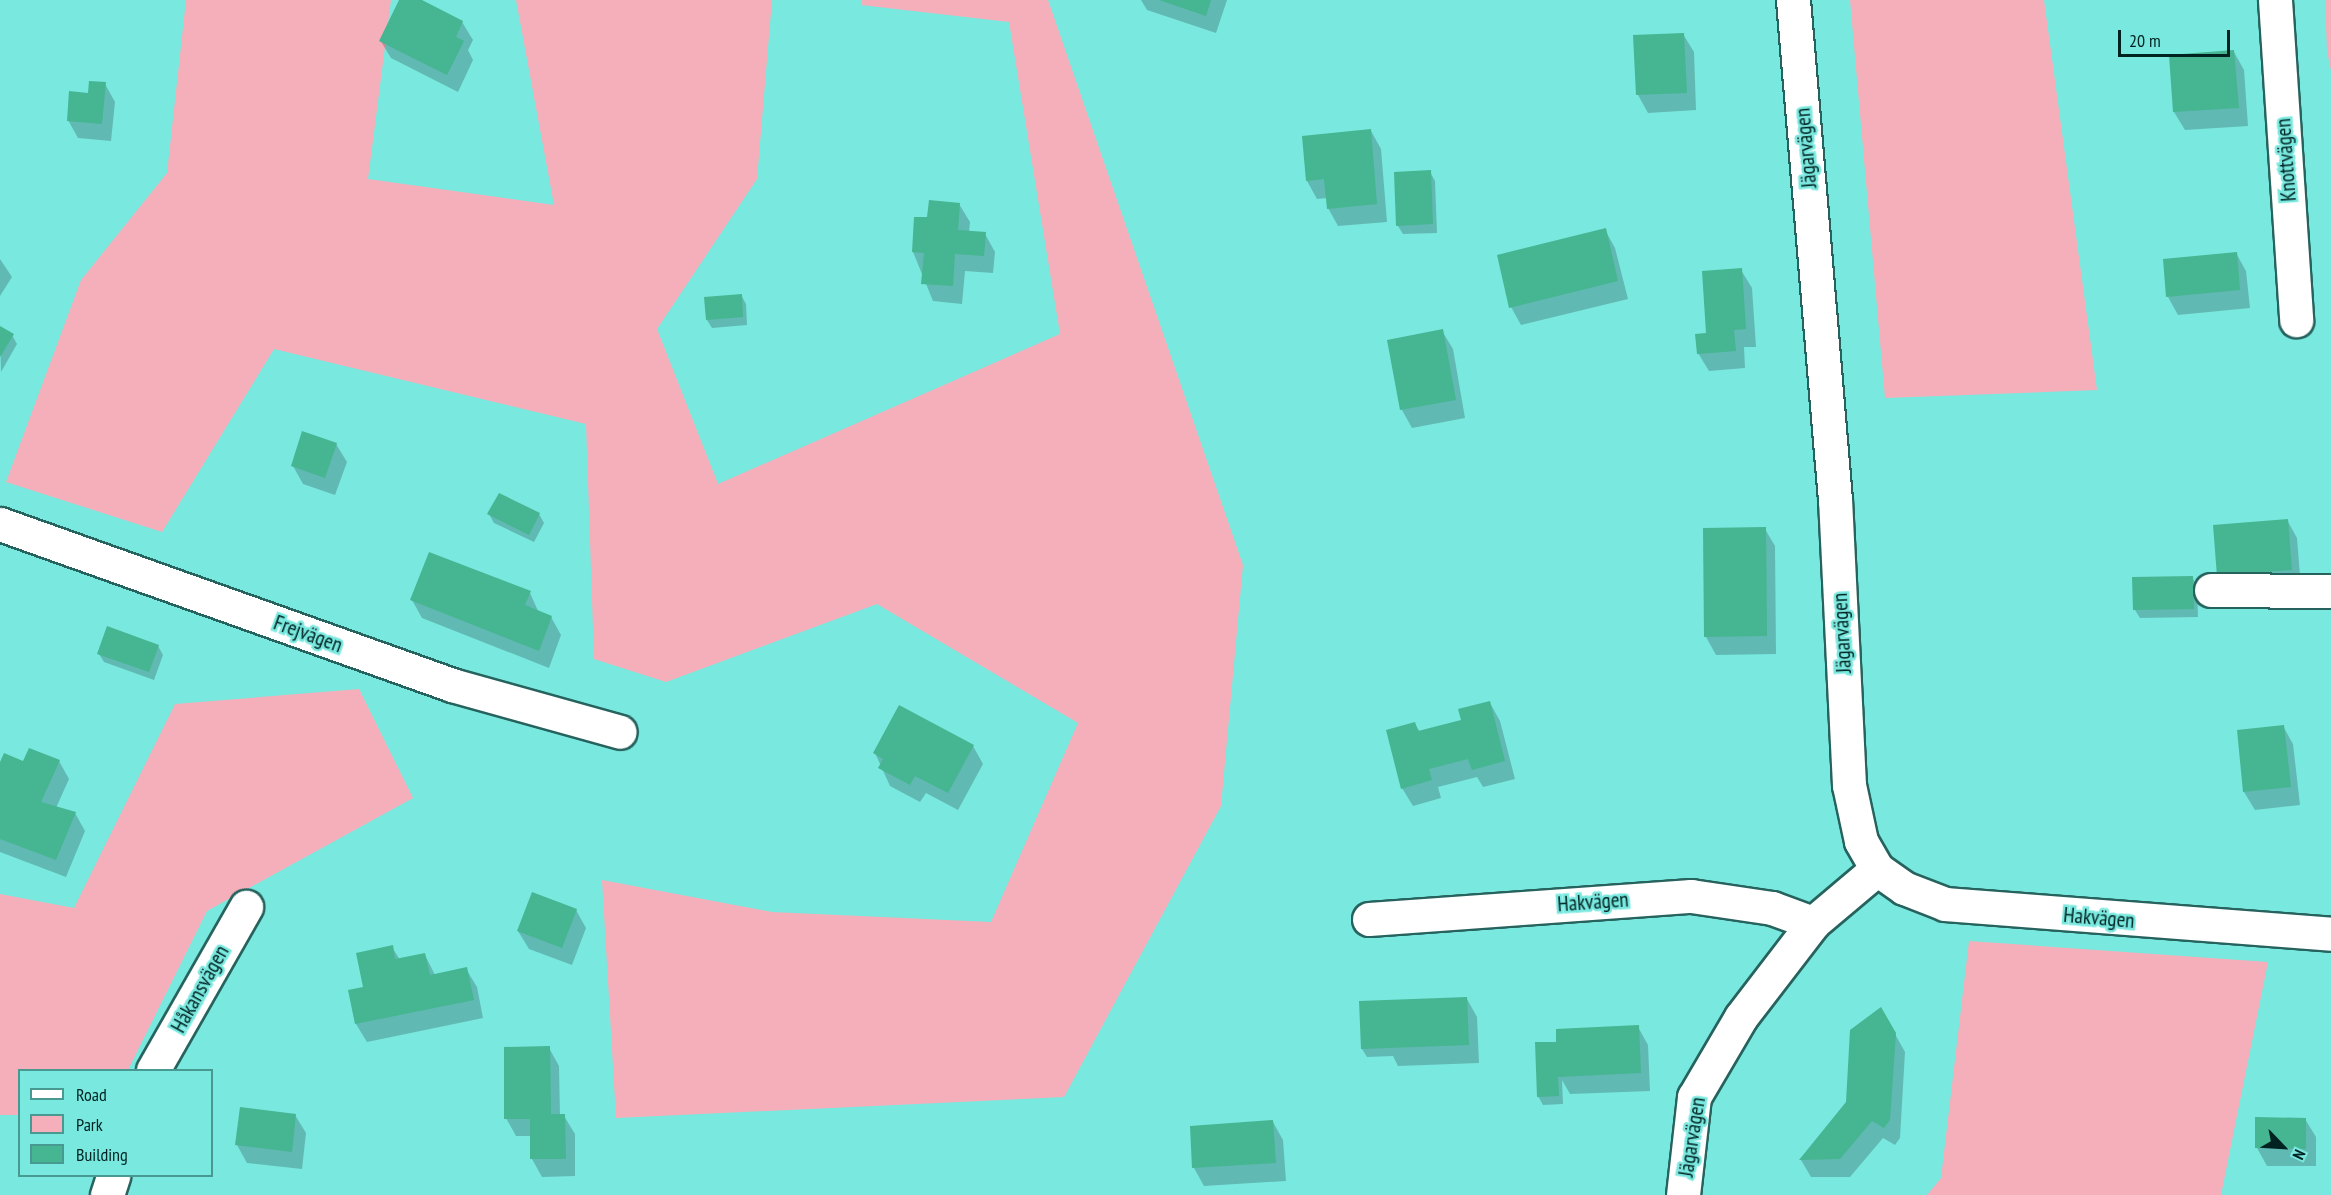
<!DOCTYPE html>
<html>
<head>
<meta charset="utf-8">
<style>
	body { margin:0 }
	#map { position:relative; width:2331px; height:1195px; overflow:hidden; background:#79e8df; font-family:"PT Sans Narrow",sans-serif }
	div>[style] { position:absolute }
	[style*='--x'] { left:calc(var(--x)*1px); top:calc(var(--y)*1px); width:calc(var(--w)*1px); rotate:calc(var(--a)*1deg) }
	.green>* { inset:0; background:#f5afba }
	.shadow>* { inset:0; background:#0003 }
	.building>* { inset:0; background:#46b591 }
	.roads { filter:drop-shadow(2px 0 #27635e) drop-shadow(-2px 0 #27635e) drop-shadow(0 2px #27635e) drop-shadow(0 -2px #27635e) }
	.street>* { height:33px; margin:-16.5px; padding:0 16.5px; transform-origin:16.5px; border-radius:16.5px; background:#fff }
	span { translate:-50% -50%; white-space:nowrap; text-align:center; line-height:1.15; -webkit-text-stroke:5px #79e8df; paint-order:stroke }
	.street-label { font-size:21px; color:#002220 }
	.legend { position:absolute; left:18px; top:1069px; width:195px; height:108px; box-sizing:border-box; background:#79e8df; border:2px solid #499993; margin:0; padding:8px 10px; list-style:none; font-size:18px; color:#002220 }
	.legend li { display:flex; align-items:center; gap:12px; height:30px }
	.legend b { width:30px; border:2px solid #499993 }
	.north { position:absolute; left:2253px; top:1117px; width:60px; height:60px; -webkit-text-stroke:4px #79e8df; paint-order:stroke; rotate:115deg; font-size:16px; font-weight:700; line-height:24px; text-align:center; color:#002220 }
	.north::after { content:''; display:block; margin:auto; width:21px; height:27px; background:#002220; clip-path:polygon(50% 0,100% 100%,50% 72%,0 100%) }
	.scale { position:absolute; left:2118px; top:30px; width:112px; height:27px; box-sizing:border-box; border:3px solid #002220; border-top:0; padding-left:8px; font-size:18px; line-height:21px; white-space:nowrap; color:#002220; -webkit-text-stroke:4px #79e8df; paint-order:stroke }
</style>
</head>
<body>
<div id="map">
	<div class="green">
		<div style="clip-path:polygon(186px 0,391px 0,368px 179px,554px 205px,516px 0,772px 0,757px 179px,657px 329px,718px 484px,1060px 334px,1009px 22px,861px 5px,861px 0,1048px 0,1243px 565px,1221px 806px,1064px 1097px,616px 1118px,602px 880px,772px 912px,991px 922px,1078px 723px,877px 604px,666px 682px,594px 659px,586px 424px,274px 349px,162px 532px,6px 482px,81px 280px,167px 173px)"></div>
		<div style="clip-path:polygon(1850px 0,2044px 0,2097px 390px,1885px 398px)"></div>
		<div style="clip-path:polygon(2325px 0,2331px 0,2331px 71px,2327px 51px)"></div>
		<div style="clip-path:polygon(359px 689px,413px 798px,207px 911px,128px 1070px,20px 1070px,19px 1115px,0 1115px,0 894px,74px 908px,175px 704px)"></div>
		<div style="clip-path:polygon(1969px 941px,2268px 962px,2221px 1195px,1927px 1195px,1941px 1178px)"></div>
	</div>
	<div class="shadow">
		<div style="clip-path:polygon(400px 0,418px 0,462px 22px,473px 40px,468px 50px,473px 60px,458px 92px,391px 58px,380px 40px)"></div>
		<div style="clip-path:polygon(1141px 0,1227px 0,1216px 33px,1147px 10px)"></div>
		<div style="clip-path:polygon(1683px 34px,1694px 52px,1696px 110px,1648px 113px,1638px 95px)"></div>
		<div style="clip-path:polygon(2234px 52px,2244px 70px,2248px 126px,2185px 130px,2174px 112px,2171px 56px)"></div>
		<div style="clip-path:polygon(105px 84px,115px 102px,111px 141px,78px 138px,68px 120px,89px 94px)"></div>
		<div style="clip-path:polygon(1371px 131px,1381px 149px,1387px 222px,1338px 226px,1328px 208px,1327px 198px,1317px 199px,1307px 181px)"></div>
		<div style="clip-path:polygon(1430px 172px,1435px 181px,1437px 233px,1403px 234px,1398px 226px)"></div>
		<div style="clip-path:polygon(959px 204px,970px 222px,969px 232px,985px 234px,995px 252px,993px 273px,965px 271px,962px 304px,933px 301px,913px 252px,929px 219px)"></div>
		<div style="clip-path:polygon(1605px 230px,1615px 248px,1628px 299px,1521px 325px,1511px 307px)"></div>
		<div style="clip-path:polygon(2236px 253px,2246px 271px,2250px 308px,2178px 315px,2168px 297px)"></div>
		<div style="clip-path:polygon(0 259px,12px 277px,0 296px)"></div>
		<div style="clip-path:polygon(1741px 270px,1752px 288px,1756px 347px,1744px 347px,1745px 368px,1709px 371px,1698px 353px)"></div>
		<div style="clip-path:polygon(741px 295px,746px 304px,747px 325px,712px 328px,707px 320px)"></div>
		<div style="clip-path:polygon(0 328px,12px 335px,17px 344px,1px 372px)"></div>
		<div style="clip-path:polygon(1442px 331px,1453px 349px,1465px 418px,1412px 428px,1402px 410px,1389px 341px)"></div>
		<div style="clip-path:polygon(336px 444px,347px 462px,335px 495px,303px 484px,293px 466px)"></div>
		<div style="clip-path:polygon(489px 514px,539px 514px,544px 523px,534px 542px,494px 523px)"></div>
		<div style="clip-path:polygon(2287px 520px,2297px 538px,2301px 588px,2228px 594px)"></div>
		<div style="clip-path:polygon(1765px 529px,1775px 546px,1776px 654px,1716px 655px,1706px 637px)"></div>
		<div style="clip-path:polygon(2192px 577px,2197px 586px,2198px 617px,2140px 618px,2135px 610px)"></div>
		<div style="clip-path:polygon(530px 593px,539px 613px,551px 617px,561px 635px,549px 668px,422px 618px,412px 600px)"></div>
		<div style="clip-path:polygon(158px 646px,163px 655px,154px 680px,104px 662px,99px 654px)"></div>
		<div style="clip-path:polygon(1490px 703px,1500px 721px,1515px 779px,1483px 787px,1477px 777px,1438px 787px,1441px 798px,1413px 806px,1402px 788px,1415px 724px,1420px 732px,1463px 721px)"></div>
		<div style="clip-path:polygon(2283px 726px,2293px 744px,2300px 805px,2255px 810px,2244px 792px)"></div>
		<div style="clip-path:polygon(973px 746px,983px 764px,958px 810px,926px 793px,920px 802px,890px 786px,875px 753px)"></div>
		<div style="clip-path:polygon(59px 761px,69px 779px,56px 808px,75px 813px,85px 831px,66px 877px,0 852px,0 766px)"></div>
		<div style="clip-path:polygon(576px 910px,586px 928px,572px 965px,529px 949px,518px 931px)"></div>
		<div style="clip-path:polygon(392px 947px,400px 960px,425px 955px,435px 975px,466px 969px,477px 987px,483px 1018px,367px 1042px,356px 1024px,364px 988px)"></div>
		<div style="clip-path:polygon(1467px 999px,1477px 1017px,1479px 1063px,1398px 1066px,1393px 1056px,1367px 1057px,1362px 1049px)"></div>
		<div style="clip-path:polygon(1881px 1009px,1905px 1052px,1900px 1138px,1895px 1145px,1883px 1138px,1850px 1177px,1811px 1177px,1801px 1160px,1848px 1103px)"></div>
		<div style="clip-path:polygon(1638px 1027px,1648px 1045px,1650px 1091px,1570px 1094px,1562px 1080px,1563px 1104px,1543px 1105px,1538px 1096px,1556px 1043px)"></div>
		<div style="clip-path:polygon(549px 1048px,559px 1066px,560px 1116px,564px 1116px,575px 1134px,575px 1176px,542px 1177px,532px 1159px,532px 1136px,516px 1136px,506px 1118px)"></div>
		<div style="clip-path:polygon(295px 1115px,306px 1133px,302px 1169px,247px 1163px,237px 1145px)"></div>
		<div style="clip-path:polygon(2305px 1119px,2316px 1137px,2316px 1166px,2267px 1166px,2257px 1148px)"></div>
		<div style="clip-path:polygon(1273px 1122px,1283px 1140px,1286px 1181px,1204px 1186px,1194px 1168px,1191px 1127px)"></div>
	</div>
	<div class="building">
		<div style="clip-path:polygon(399px 0,422px 0,463px 21px,456px 37px,464px 41px,447px 75px,379px 41px)"></div>
		<div style="clip-path:polygon(1159px 0,1211px 0,1206px 16px)"></div>
		<div style="clip-path:polygon(1684px 33px,1687px 93px,1636px 95px,1633px 35px)"></div>
		<div style="clip-path:polygon(2234px 50px,2239px 108px,2173px 112px,2169px 55px)"></div>
		<div style="clip-path:polygon(89px 81px,106px 82px,102px 124px,67px 121px,69px 91px,88px 93px)"></div>
		<div style="clip-path:polygon(1371px 129px,1377px 204px,1327px 209px,1324px 179px,1306px 181px,1302px 136px)"></div>
		<div style="clip-path:polygon(1431px 170px,1433px 224px,1396px 226px,1394px 172px)"></div>
		<div style="clip-path:polygon(929px 200px,960px 203px,958px 230px,986px 232px,984px 256px,955px 254px,953px 286px,921px 284px,924px 253px,912px 252px,914px 217px,927px 217px)"></div>
		<div style="clip-path:polygon(1606px 228px,1618px 281px,1509px 308px,1497px 255px)"></div>
		<div style="clip-path:polygon(2237px 252px,2240px 290px,2166px 297px,2163px 259px)"></div>
		<div style="clip-path:polygon(1742px 268px,1746px 329px,1734px 330px,1736px 351px,1697px 354px,1695px 334px,1706px 333px,1702px 271px)"></div>
		<div style="clip-path:polygon(742px 294px,743px 317px,706px 320px,704px 297px)"></div>
		<div style="clip-path:polygon(0 326px,14px 334px,0 357px)"></div>
		<div style="clip-path:polygon(1443px 329px,1456px 400px,1400px 410px,1387px 340px)"></div>
		<div style="clip-path:polygon(302px 431px,337px 443px,325px 478px,291px 466px)"></div>
		<div style="clip-path:polygon(499px 493px,540px 513px,529px 535px,487px 514px)"></div>
		<div style="clip-path:polygon(2288px 519px,2292px 570px,2217px 576px,2213px 525px)"></div>
		<div style="clip-path:polygon(1766px 527px,1767px 636px,1704px 637px,1703px 528px)"></div>
		<div style="clip-path:polygon(429px 552px,531px 591px,525px 605px,552px 616px,539px 651px,410px 600px)"></div>
		<div style="clip-path:polygon(2193px 576px,2194px 609px,2133px 610px,2132px 577px)"></div>
		<div style="clip-path:polygon(107px 626px,159px 645px,149px 672px,97px 654px)"></div>
		<div style="clip-path:polygon(1490px 701px,1505px 761px,1472px 770px,1468px 759px,1429px 769px,1432px 780px,1401px 789px,1386px 730px,1415px 722px,1418px 731px,1461px 720px,1458px 709px)"></div>
		<div style="clip-path:polygon(899px 705px,974px 745px,948px 793px,915px 776px,910px 785px,878px 768px,883px 759px,873px 753px)"></div>
		<div style="clip-path:polygon(2284px 725px,2291px 787px,2243px 792px,2237px 730px)"></div>
		<div style="clip-path:polygon(29px 748px,60px 760px,41px 802px,76px 812px,56px 860px,0 839px,0 762px,4px 753px,23px 761px)"></div>
		<div style="clip-path:polygon(532px 892px,577px 909px,562px 948px,517px 931px)"></div>
		<div style="clip-path:polygon(393px 945px,395px 959px,425px 953px,430px 975px,467px 967px,474px 1000px,355px 1024px,348px 990px,363px 987px,356px 953px)"></div>
		<div style="clip-path:polygon(1467px 997px,1469px 1045px,1361px 1049px,1359px 1001px)"></div>
		<div style="clip-path:polygon(1881px 1007px,1896px 1033px,1890px 1120px,1884px 1128px,1872px 1121px,1840px 1159px,1799px 1160px,1846px 1102px,1850px 1030px)"></div>
		<div style="clip-path:polygon(1639px 1025px,1641px 1073px,1558px 1077px,1559px 1096px,1537px 1097px,1535px 1042px,1556px 1042px,1556px 1029px)"></div>
		<div style="clip-path:polygon(550px 1046px,551px 1114px,565px 1114px,566px 1159px,530px 1159px,530px 1119px,504px 1119px,504px 1047px)"></div>
		<div style="clip-path:polygon(240px 1107px,296px 1114px,292px 1152px,235px 1145px)"></div>
		<div style="clip-path:polygon(2255px 1117px,2306px 1118px,2306px 1149px,2255px 1148px)"></div>
		<div style="clip-path:polygon(1273px 1120px,1276px 1163px,1192px 1168px,1190px 1126px)"></div>
	</div>
	<div class="roads">
		<div class="street">
			<div style="--x:2275;--y:0;--w:321;--a:86.2"></div>
			<div style="--x:0;--y:524;--w:480;--a:19.6"></div>
			<div style="--x:452;--y:685;--w:174;--a:15.6"></div>
			<div style="--x:2211;--y:590;--w:120;--a:0.5"></div>
			<div style="--x:1877;--y:869;--w:33;--a:35"></div>
			<div style="--x:1904;--y:888;--w:44;--a:21.3"></div>
			<div style="--x:1945;--y:904;--w:387;--a:4.4"></div>
			<div style="--x:1369;--y:919;--w:323;--a:-4.1"></div>
			<div style="--x:1691;--y:896;--w:82;--a:8.4"></div>
			<div style="--x:1772;--y:908;--w:44;--a:20.1"></div>
			<div style="--x:153;--y:1070;--w:188;--a:-60.3"></div>
			<div style="--x:107;--y:1195;--w:20;--a:-72"></div>
			<div style="--x:1683;--y:1195;--w:99;--a:-83.6"></div>
			<div style="--x:1694;--y:1097;--w:93;--a:-59.6"></div>
			<div style="--x:1741;--y:1017;--w:118;--a:-52.5"></div>
			<div style="--x:1813;--y:923;--w:84;--a:-40.2"></div>
			<div style="--x:1877;--y:869;--w:32;--a:-120"></div>
			<div style="--x:1861;--y:841;--w:57;--a:-102.1"></div>
			<div style="--x:1849;--y:785;--w:285;--a:-92.8"></div>
			<div style="--x:1835;--y:500;--w:502;--a:-94.8"></div>
		</div>
	</div>
	<div class="street-label">
		<span style="left:1806px;top:148px;rotate:-95deg">Jägarvägen</span>
		<span style="left:2286px;top:160px;rotate:-94deg">Knottvägen</span>
		<span style="left:1842px;top:633px;rotate:-93deg">Jägarvägen</span>
		<span style="left:308px;top:634px;rotate:20deg">Frejvägen</span>
		<span style="left:1593px;top:902px;rotate:-4deg">Hakvägen</span>
		<span style="left:2099px;top:918px;rotate:5deg">Hakvägen</span>
		<span style="left:200px;top:989px;rotate:-61deg">Håkansvägen</span>
		<span style="left:1692px;top:1137px;rotate:-81deg">Jägarvägen</span>
	</div>
	<ul class="legend">
	<li><b style="height:8px;background:#fff"></b>Road</li>
	<li><b style="height:16px;background:#f5afba"></b>Park</li>
	<li><b style="height:16px;background:#46b591"></b>Building</li>
	</ul>
	<div class="north">N</div>
	<div class="scale">20 m</div>
</div>
</body>
</html>
